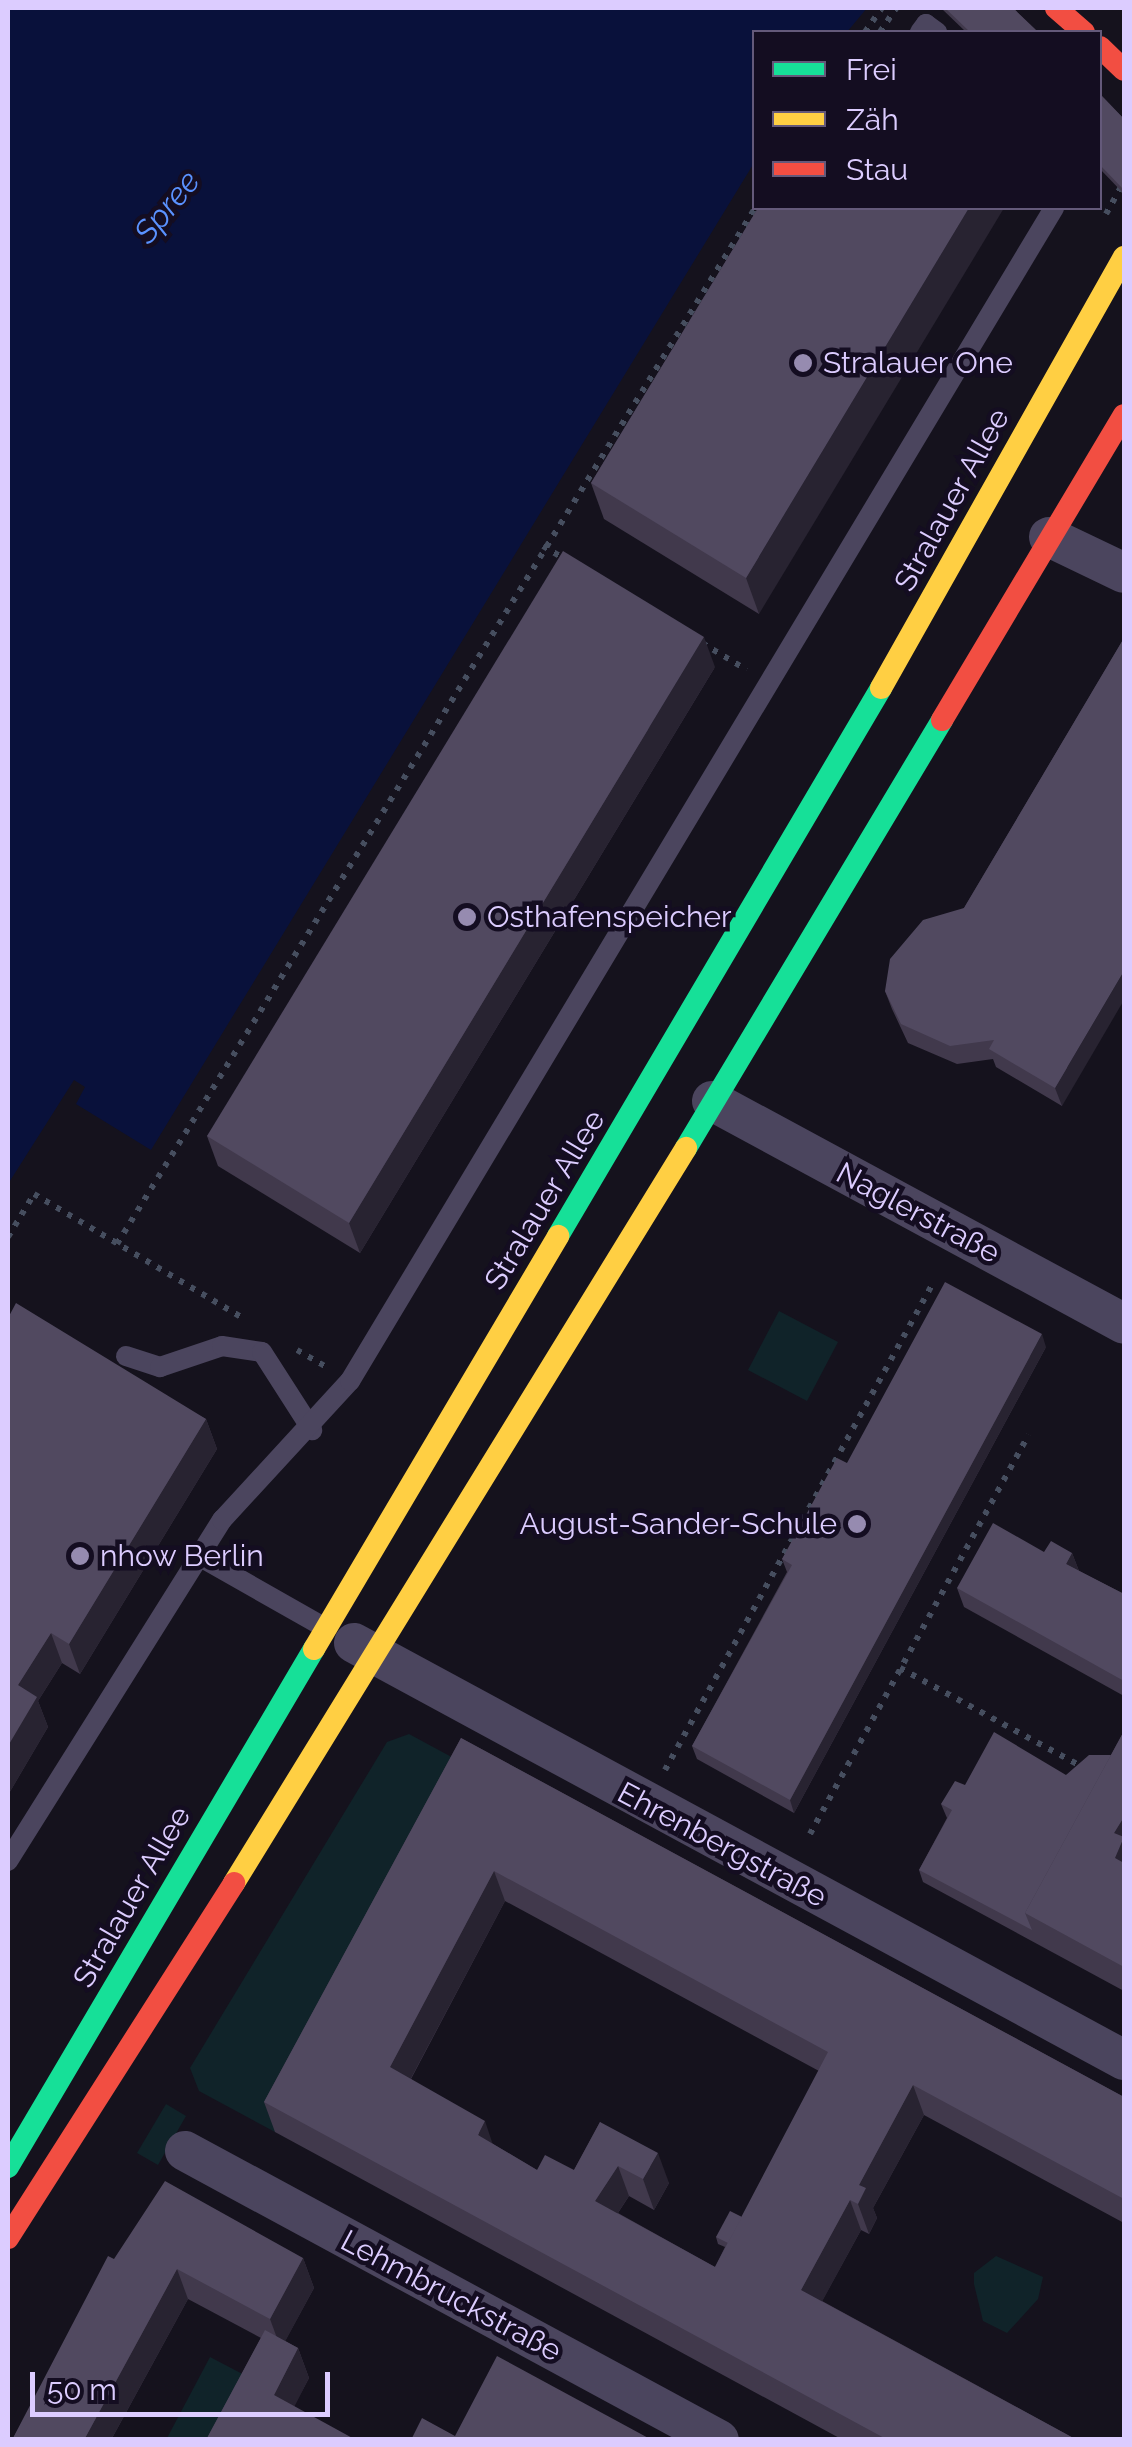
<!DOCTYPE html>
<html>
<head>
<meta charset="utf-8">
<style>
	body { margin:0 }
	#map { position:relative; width:1132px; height:2447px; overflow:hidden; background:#15121d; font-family:Raleway,sans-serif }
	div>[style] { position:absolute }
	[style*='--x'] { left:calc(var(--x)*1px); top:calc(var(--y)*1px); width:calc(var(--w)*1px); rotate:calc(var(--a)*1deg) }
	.green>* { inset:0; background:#102329 }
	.water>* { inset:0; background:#09113b }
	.path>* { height:6px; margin-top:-3px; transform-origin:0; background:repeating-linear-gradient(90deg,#464e5f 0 5px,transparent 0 13px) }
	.lane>* { height:20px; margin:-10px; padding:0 10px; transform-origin:10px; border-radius:10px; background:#4b455e }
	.street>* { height:40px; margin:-20px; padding:0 20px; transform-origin:20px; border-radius:20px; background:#4b455e }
	.fast>* { height:22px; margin:-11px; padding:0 11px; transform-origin:11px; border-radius:11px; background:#16e098 }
	.slow>* { height:22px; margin:-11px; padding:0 11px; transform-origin:11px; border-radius:11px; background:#ffcf43 }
	.jam>* { height:22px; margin:-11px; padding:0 11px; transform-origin:11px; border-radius:11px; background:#f24e42 }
	.wall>* { inset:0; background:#41394c }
	.shaded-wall>* { inset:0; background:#282331 }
	.building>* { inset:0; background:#514960 }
	.dots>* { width:28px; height:28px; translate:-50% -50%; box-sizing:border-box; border:5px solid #140d21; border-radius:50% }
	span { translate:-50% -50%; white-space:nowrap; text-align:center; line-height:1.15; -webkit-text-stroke:9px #140d21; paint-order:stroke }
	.poi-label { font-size:30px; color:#dcccff }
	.left { translate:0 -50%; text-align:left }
	.right { translate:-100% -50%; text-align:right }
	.street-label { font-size:30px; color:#dcccff }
	.water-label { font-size:32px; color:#5a92ff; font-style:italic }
	.frame { position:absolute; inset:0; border:10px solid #dcccff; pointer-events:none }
	.legend { position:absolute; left:752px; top:30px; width:350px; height:180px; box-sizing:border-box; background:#140d21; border:2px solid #64597a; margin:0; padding:12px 18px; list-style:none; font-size:30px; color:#dcccff }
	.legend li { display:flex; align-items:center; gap:20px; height:50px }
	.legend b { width:50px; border:2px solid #64597a }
	.scale { position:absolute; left:30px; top:2372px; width:300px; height:45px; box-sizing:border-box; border:5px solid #dcccff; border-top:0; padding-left:12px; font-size:30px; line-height:35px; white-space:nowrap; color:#dcccff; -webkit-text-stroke:8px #140d21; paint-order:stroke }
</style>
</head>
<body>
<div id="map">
	<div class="green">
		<div style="clip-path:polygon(779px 1311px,838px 1342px,807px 1401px,748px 1370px)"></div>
		<div style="clip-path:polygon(409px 1734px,472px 1768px,275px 2132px,199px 2091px,190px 2068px,387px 1742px)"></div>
		<div style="clip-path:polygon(166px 2104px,186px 2116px,158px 2165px,137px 2153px)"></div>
		<div style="clip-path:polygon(996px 2256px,1043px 2277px,1038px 2299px,1007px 2333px,983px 2321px,974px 2284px,974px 2273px)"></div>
		<div style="clip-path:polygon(210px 2357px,254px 2380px,223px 2439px,166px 2440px)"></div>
	</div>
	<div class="water">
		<div style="clip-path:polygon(8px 8px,867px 8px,847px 32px,754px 32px,754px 163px,151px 1150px,76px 1104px,85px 1087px,74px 1080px,8px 1184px)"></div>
	</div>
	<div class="path">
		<div style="--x:865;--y:32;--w:29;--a:-55"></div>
		<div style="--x:880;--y:32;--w:29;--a:-56"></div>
		<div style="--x:1106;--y:214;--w:38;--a:-61"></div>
		<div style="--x:543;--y:546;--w:23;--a:31"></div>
		<div style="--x:702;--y:643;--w:52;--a:31"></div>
		<div style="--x:8;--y:1237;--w:50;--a:-58.8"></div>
		<div style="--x:34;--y:1194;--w:243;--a:30.7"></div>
		<div style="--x:117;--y:1244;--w:1217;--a:-58.37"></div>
		<div style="--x:297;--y:1350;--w:32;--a:30"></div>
		<div style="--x:900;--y:1668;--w:209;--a:28.5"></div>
		<div style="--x:665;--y:1770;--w:554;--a:-61.17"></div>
		<div style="--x:810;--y:1834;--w:455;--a:-61.3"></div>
	</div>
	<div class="lane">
		<div style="--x:920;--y:32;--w:10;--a:-53"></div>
		<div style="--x:926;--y:24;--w:14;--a:36"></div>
		<div style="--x:126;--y:1356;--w:36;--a:18"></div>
		<div style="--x:160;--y:1367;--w:65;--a:-18.7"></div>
		<div style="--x:222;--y:1346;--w:40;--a:8.5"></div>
		<div style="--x:262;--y:1352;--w:93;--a:57.3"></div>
		<div style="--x:197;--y:1555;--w:144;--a:29.6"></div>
		<div style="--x:8;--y:1861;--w:403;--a:-57.9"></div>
		<div style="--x:222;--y:1520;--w:189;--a:-47.4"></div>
		<div style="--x:350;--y:1381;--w:1368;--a:-59.03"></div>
	</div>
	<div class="street">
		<div style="--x:1049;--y:537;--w:83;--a:25.6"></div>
		<div style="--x:712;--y:1101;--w:468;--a:28.4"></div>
		<div style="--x:354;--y:1643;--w:876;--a:28.44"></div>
		<div style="--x:185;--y:2151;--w:607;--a:28.42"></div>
	</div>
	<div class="fast">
		<div style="--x:686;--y:1148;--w:499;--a:-59.1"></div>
		<div style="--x:558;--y:1236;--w:636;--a:-59.48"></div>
		<div style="--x:8;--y:2167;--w:602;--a:-59.43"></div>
	</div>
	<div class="slow">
		<div style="--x:881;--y:688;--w:495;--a:-60.6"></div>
		<div style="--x:314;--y:1649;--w:480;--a:-59.4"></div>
		<div style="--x:234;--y:1883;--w:863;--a:-58.41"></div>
	</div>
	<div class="jam">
		<div style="--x:1056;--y:8;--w:37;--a:41"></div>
		<div style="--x:1100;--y:47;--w:33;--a:44"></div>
		<div style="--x:942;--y:720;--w:355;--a:-59.2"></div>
		<div style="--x:8;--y:2238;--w:421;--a:-57.5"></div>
	</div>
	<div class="wall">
		<div style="clip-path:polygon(941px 8px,1013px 8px,1038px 32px,966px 32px)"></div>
		<div style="clip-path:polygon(1100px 94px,1124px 119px,1124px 194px,1100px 169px)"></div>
		<div style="clip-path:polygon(758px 208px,759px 614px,604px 519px,591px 483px)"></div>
		<div style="clip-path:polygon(1124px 638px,1062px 1106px,996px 1067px,993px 1059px,957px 1064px,908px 1043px,892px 1009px,885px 991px,964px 908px)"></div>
		<div style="clip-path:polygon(715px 667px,360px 1253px,218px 1166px,207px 1136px)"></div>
		<div style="clip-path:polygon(8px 1318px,206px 1419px,217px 1449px,80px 1674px,62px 1663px,38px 1701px,48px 1727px,8px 1795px)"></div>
		<div style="clip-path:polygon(1046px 1347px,794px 1813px,697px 1759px,692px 1746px,787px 1572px,782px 1559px,847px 1463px)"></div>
		<div style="clip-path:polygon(1044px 1552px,1072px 1553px,1079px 1571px,1124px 1594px,1124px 1696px,964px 1607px,957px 1588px)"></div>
		<div style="clip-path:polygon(1124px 1731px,1124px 1991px,923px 1882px,919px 1870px,947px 1818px,941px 1804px,965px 1785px,1066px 1775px,1111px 1755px)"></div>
		<div style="clip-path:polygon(evenodd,461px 1738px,1124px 2097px,1124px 2223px,924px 2115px,873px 2208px,877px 2218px,869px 2234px,861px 2230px,822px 2301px,1077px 2440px,843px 2440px,275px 2132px,264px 2102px,461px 1738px,505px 1901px,819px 2071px,742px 2217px,716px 2237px,718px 2244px,725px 2247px,715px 2267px,618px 2213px,629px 2196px,654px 2210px,669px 2183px,600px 2122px,574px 2170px,537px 2170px,493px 2144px,411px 2079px,505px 1901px)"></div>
		<div style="clip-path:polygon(303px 2258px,314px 2288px,285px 2341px,298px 2348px,309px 2378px,294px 2406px,206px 2440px,261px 2338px,188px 2299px,111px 2440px,12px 2440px,114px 2259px)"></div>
	</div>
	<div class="shaded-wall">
		<div style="clip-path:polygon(969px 208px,1004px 208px,759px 614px,746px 578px)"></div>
		<div style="clip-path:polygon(704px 637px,715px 667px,360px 1253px,349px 1223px)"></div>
		<div style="clip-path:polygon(1124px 971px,1124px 1000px,1062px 1106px,1055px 1088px)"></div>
		<div style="clip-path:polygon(1042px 1334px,1046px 1347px,794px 1813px,790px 1800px)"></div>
		<div style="clip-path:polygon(206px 1419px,217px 1449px,80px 1674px,69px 1644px)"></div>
		<div style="clip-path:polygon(1072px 1553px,1079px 1571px,1066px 1564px)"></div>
		<div style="clip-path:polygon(51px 1633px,62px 1663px,38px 1701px,48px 1727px,8px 1795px,8px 1746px,18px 1685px)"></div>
		<div style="clip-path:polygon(1124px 1816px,1124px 1884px,1115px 1858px,1114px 1833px)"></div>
		<div style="clip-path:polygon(494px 1871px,505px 1901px,401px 2097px,390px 2067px)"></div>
		<div style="clip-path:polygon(913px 2085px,924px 2115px,873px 2208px,877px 2218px,869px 2234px,858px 2204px,859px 2185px)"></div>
		<div style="clip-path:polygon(485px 2121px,495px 2151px,478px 2135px)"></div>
		<div style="clip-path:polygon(658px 2153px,669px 2183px,654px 2210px,643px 2179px)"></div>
		<div style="clip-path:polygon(618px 2166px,629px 2196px,606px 2231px,595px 2201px)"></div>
		<div style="clip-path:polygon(850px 2200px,861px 2230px,812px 2320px,801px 2290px)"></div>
		<div style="clip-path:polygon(303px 2258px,314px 2288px,281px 2349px,270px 2319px)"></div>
		<div style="clip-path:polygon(177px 2269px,188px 2299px,111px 2440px,84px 2440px)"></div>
		<div style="clip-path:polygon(298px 2348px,309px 2378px,285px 2425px,274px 2395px)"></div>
	</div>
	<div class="building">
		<div style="clip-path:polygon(945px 8px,1013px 8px,1038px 32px,970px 32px)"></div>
		<div style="clip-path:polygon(1100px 94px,1124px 119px,1124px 190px,1100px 165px)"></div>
		<div style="clip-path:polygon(758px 208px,969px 208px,746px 578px,591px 483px)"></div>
		<div style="clip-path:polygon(563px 551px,704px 637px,349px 1223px,207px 1136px)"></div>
		<div style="clip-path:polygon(1124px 638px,1124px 971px,1055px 1088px,989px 1049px,994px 1040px,950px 1046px,901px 1024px,885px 991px,890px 959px,923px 920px,964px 908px)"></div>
		<div style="clip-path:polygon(945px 1282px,1042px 1334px,790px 1800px,692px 1746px,792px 1565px,782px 1559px,837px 1458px,847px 1463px)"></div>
		<div style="clip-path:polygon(16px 1303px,206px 1419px,69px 1644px,51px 1633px,18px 1685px,37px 1697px,8px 1746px,8px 1318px)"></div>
		<div style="clip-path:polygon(993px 1523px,1044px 1552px,1051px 1541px,1072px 1553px,1066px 1564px,1124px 1594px,1124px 1681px,957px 1588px)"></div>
		<div style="clip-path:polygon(1124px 1731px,1124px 1817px,1114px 1833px,1124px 1837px,1115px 1858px,1124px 1863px,1124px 1967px,1025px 1913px)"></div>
		<div style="clip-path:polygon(994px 1732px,1066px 1775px,1089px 1755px,1111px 1755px,1025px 1913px,1032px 1930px,919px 1870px,952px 1810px,941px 1804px,955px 1781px,965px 1785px)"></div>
		<div style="clip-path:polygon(evenodd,461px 1738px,1124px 2097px,1124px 2199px,913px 2085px,859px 2185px,866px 2188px,858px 2204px,850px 2200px,801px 2290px,1077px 2440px,888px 2440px,264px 2102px,461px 1738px,494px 1871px,828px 2052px,715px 2267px,595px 2201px,618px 2166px,643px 2179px,658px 2153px,600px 2122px,574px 2170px,545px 2155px,537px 2170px,478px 2135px,485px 2121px,390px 2067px,494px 1871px)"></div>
		<div style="clip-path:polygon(165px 2181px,303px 2258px,270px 2319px,177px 2269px,84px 2440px,12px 2440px,108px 2256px,114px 2259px)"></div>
		<div style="clip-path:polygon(730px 2211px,742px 2217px,728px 2243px,716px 2237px)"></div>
		<div style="clip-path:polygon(265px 2330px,298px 2348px,274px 2395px,356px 2440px,206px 2440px)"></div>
		<div style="clip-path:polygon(497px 2356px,652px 2440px,411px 2440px,422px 2418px,455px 2436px)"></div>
	</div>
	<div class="dots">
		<div style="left:803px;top:363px;background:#968bb0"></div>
		<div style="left:467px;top:917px;background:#968bb0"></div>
		<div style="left:857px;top:1524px;background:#968bb0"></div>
		<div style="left:80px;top:1556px;background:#968bb0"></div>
	</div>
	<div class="poi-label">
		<span class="left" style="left:823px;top:363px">Stralauer One</span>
		<span class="left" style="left:487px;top:917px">Osthafenspeicher</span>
		<span class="right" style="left:837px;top:1524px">August-Sander-Schule</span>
		<span class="left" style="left:100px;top:1556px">nhow Berlin</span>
	</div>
	<div class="street-label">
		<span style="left:952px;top:500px;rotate:-61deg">Stralauer Allee</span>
		<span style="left:545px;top:1200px;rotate:-59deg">Stralauer Allee</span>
		<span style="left:918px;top:1213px;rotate:28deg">Naglerstraße</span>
		<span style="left:722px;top:1845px;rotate:28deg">Ehrenbergstraße</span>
		<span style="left:132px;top:1897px;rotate:-60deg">Stralauer Allee</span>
		<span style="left:451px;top:2296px;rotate:28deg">Lehmbruckstraße</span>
	</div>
	<div class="water-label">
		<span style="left:167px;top:207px;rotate:-51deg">Spree</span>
	</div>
	<div class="frame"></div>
	<ul class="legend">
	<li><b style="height:12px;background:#16e098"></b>Frei</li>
	<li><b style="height:12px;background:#ffcf43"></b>Zäh</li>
	<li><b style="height:12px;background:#f24e42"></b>Stau</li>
	</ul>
	<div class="scale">50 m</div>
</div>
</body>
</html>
